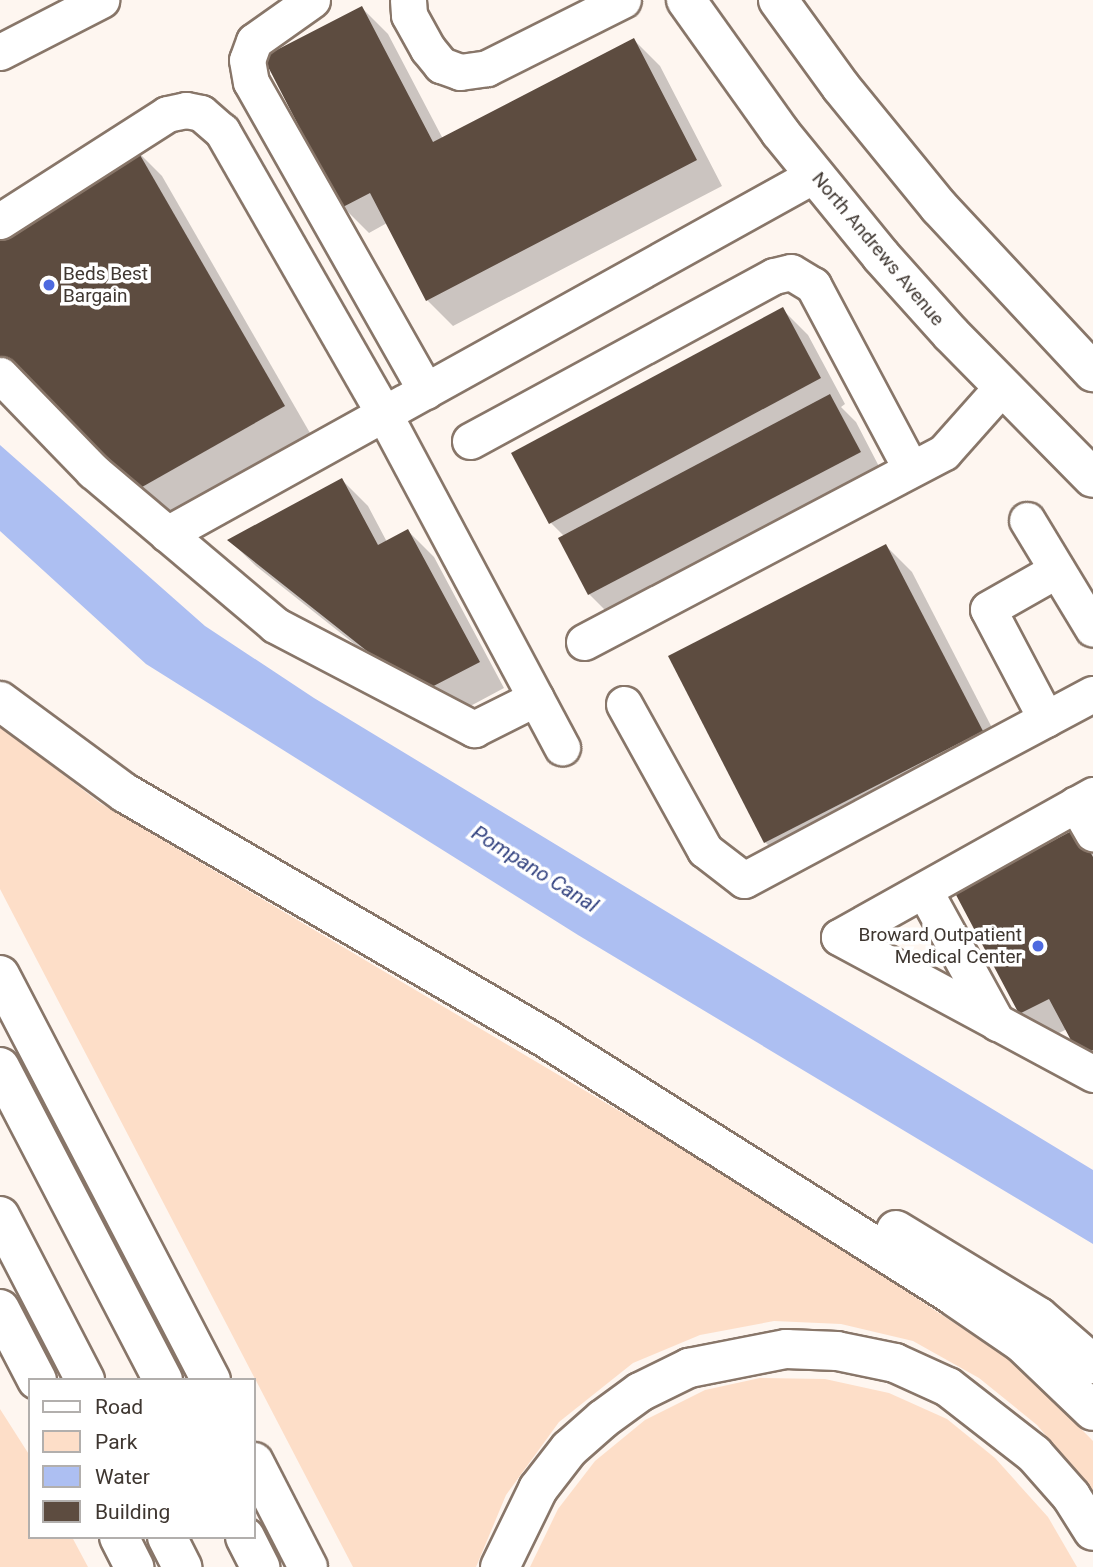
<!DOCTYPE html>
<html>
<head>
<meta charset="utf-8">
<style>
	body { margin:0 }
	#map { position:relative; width:1093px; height:1567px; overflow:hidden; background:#fef6f0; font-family:Roboto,sans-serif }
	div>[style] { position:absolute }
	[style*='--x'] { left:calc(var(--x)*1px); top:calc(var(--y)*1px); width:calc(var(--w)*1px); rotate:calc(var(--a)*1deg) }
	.green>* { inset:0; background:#fddec8 }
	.water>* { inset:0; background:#adbff2 }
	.shadow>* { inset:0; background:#0003 }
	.building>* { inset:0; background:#5d4c40 }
	.roads { filter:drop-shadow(2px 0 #887669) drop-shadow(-2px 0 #887669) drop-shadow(0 2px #887669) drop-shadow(0 -2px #887669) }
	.minor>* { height:35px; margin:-17.5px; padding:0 17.5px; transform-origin:17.5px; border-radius:17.5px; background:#fff }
	.major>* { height:38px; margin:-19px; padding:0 19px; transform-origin:19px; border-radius:19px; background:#fff }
	.highway>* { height:38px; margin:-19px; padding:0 19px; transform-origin:19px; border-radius:19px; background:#fff }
	.dots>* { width:19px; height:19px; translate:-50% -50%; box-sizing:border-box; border:4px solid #fff; border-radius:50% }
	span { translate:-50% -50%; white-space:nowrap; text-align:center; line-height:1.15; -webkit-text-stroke:7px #fff; paint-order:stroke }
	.street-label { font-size:19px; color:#3f3731 }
	.poi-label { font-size:19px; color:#3f3731 }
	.left { translate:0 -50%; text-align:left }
	.right { translate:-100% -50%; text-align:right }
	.water-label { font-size:21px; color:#31417f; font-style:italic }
	.legend { position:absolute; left:28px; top:1378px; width:228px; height:161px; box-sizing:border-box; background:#fff; border:2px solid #b2afad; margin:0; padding:9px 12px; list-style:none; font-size:21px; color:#3f3731 }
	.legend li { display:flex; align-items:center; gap:14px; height:35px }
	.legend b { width:35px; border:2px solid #b2afad }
</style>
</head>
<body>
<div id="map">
	<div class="green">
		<div style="clip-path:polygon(0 726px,100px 803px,756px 1192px,1019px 1366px,1093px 1441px,1093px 1491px,1037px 1425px,979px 1378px,913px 1341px,841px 1324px,774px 1321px,700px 1335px,633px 1363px,559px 1422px,506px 1495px,476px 1567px,353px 1567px,0 889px)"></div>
		<div style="clip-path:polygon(760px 1378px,825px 1379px,889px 1393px,947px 1419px,995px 1458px,1048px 1517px,1077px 1567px,530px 1567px,558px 1509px,595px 1461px,645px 1420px,705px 1390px)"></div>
		<div style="clip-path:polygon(0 1409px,30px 1456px,30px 1537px,72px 1537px,88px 1567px,0 1567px)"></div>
	</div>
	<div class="water">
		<div style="clip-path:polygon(0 445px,205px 626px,314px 698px,1093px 1170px,1093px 1244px,578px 935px,146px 664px,0 531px)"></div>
	</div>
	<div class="shadow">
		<div style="clip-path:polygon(362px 8px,388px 34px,443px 139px,634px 40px,660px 66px,722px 186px,453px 326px,427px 300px,387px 223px,369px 233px,343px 207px)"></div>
		<div style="clip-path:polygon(136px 150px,162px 176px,310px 433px,163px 516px,0 354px,0 241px)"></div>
		<div style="clip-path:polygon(782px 309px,808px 335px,845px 404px,841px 407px,856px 422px,885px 478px,615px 620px,589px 594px,564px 536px,551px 523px)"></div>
		<div style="clip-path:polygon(342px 480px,368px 506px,387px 542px,408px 531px,434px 557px,504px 688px,448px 718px,256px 566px,230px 541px)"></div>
		<div style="clip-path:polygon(886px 546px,912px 572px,1007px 757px,791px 868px,765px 842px)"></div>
		<div style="clip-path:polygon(1093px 846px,1093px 1067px,1067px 1029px,1047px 1039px,1021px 1013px,957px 894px)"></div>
	</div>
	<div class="building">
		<div style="clip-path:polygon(362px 6px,433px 142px,634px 38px,697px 160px,426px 301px,370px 193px,341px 208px,263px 57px)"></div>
		<div style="clip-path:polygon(136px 148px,285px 406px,135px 491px,0 356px,0 239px)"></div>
		<div style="clip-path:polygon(783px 307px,821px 378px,549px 524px,511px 453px)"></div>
		<div style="clip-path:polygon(830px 394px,861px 452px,588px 595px,558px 538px)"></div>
		<div style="clip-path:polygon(342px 478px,378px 545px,408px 529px,480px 662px,420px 693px,227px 540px)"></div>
		<div style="clip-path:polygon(886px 544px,983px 731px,764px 843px,668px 656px)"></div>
		<div style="clip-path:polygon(1077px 828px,1093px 857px,1093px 1050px,1080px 1057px,1049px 999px,1019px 1014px,955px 893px)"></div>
	</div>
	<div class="roads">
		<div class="minor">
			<div style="--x:312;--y:0;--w:71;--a:144.7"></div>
			<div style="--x:254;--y:41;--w:20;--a:110"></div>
			<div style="--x:247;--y:60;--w:22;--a:80"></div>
			<div style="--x:251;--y:82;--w:355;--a:60.5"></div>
			<div style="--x:408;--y:0;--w:15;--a:86"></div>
			<div style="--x:409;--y:15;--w:39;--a:61"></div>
			<div style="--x:428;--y:49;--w:21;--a:51"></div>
			<div style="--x:441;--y:65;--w:20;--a:20"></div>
			<div style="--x:460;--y:72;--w:27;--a:-8"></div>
			<div style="--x:487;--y:68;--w:152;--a:-26.6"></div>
			<div style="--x:0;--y:52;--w:114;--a:-27.2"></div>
			<div style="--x:0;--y:221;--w:198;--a:-32.6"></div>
			<div style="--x:167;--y:114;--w:19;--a:-12"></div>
			<div style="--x:186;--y:110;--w:15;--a:11"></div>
			<div style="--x:201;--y:113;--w:28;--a:41"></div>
			<div style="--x:222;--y:131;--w:326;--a:60.2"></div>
			<div style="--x:384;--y:414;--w:378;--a:61.9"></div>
			<div style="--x:0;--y:375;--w:134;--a:45.9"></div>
			<div style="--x:93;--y:471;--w:238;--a:40.2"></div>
			<div style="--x:275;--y:625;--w:225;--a:27.6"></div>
			<div style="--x:474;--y:729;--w:69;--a:-26.6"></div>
			<div style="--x:470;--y:441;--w:346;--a:-28.5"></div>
			<div style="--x:774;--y:276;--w:17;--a:-13"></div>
			<div style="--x:791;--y:272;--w:26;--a:31"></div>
			<div style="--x:813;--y:285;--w:208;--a:62"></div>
			<div style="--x:1027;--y:520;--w:127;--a:58.8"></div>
			<div style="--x:167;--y:534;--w:740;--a:-29.02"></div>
			<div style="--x:584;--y:642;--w:407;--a:-27.8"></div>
			<div style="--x:944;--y:452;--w:87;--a:-48.3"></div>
			<div style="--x:624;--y:704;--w:167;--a:61"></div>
			<div style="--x:705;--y:850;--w:49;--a:37.6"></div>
			<div style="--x:744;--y:880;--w:395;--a:-28.1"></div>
			<div style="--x:1046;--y:719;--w:124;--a:-117.8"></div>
			<div style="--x:988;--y:609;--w:79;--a:-29.5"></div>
			<div style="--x:1093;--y:795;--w:291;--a:150.8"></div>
			<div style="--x:839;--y:937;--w:289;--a:28.3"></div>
			<div style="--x:1076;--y:804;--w:34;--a:60"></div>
			<div style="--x:924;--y:890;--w:152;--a:61.2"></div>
		</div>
		<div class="major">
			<div style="--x:686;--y:0;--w:162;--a:54.5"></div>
			<div style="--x:780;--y:132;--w:160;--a:50.8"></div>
			<div style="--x:881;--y:256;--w:105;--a:48.1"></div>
			<div style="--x:951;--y:334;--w:202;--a:45.4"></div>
			<div style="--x:778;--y:0;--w:107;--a:54.1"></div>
			<div style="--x:841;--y:87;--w:155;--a:50.8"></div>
			<div style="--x:939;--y:207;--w:226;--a:47"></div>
		</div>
		<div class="highway">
			<div style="--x:0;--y:701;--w:155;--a:36.4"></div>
			<div style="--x:125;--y:793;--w:487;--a:30.2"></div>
			<div style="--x:546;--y:1038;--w:484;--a:32.3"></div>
			<div style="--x:955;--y:1297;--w:81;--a:34.5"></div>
			<div style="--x:1022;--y:1343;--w:98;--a:43.8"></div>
			<div style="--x:0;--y:975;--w:457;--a:62.5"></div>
			<div style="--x:0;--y:1067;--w:353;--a:62.5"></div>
			<div style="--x:0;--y:1216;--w:185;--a:62.6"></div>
			<div style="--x:896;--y:1230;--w:167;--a:31.3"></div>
			<div style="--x:1039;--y:1317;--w:72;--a:41"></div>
			<div style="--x:0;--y:1309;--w:80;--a:62.5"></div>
			<div style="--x:254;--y:1462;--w:118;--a:62.8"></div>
			<div style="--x:119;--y:1537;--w:34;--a:63"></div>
			<div style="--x:167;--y:1537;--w:34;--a:63"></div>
			<div style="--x:245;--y:1537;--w:34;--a:63"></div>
			<div style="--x:500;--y:1567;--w:87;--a:-64"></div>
			<div style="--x:538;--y:1489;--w:51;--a:-52.2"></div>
			<div style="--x:569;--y:1449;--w:45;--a:-41.4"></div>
			<div style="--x:603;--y:1419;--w:46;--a:-36.1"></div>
			<div style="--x:640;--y:1392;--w:55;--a:-26.1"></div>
			<div style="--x:689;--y:1368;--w:99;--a:-11.1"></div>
			<div style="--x:786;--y:1349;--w:51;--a:2.2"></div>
			<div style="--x:837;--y:1351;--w:59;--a:11.7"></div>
			<div style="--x:895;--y:1363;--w:58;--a:24.4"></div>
			<div style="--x:948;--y:1387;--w:109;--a:37.9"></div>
			<div style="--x:1034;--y:1454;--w:56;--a:48.6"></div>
			<div style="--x:1071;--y:1496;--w:41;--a:57.8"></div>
		</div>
	</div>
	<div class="dots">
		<div style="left:49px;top:285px;background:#4e6adf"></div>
		<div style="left:1038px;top:946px;background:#4e6adf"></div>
	</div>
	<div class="street-label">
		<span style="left:878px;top:249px;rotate:50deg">North Andrews Avenue</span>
	</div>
	<div class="poi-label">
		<span class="left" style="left:63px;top:285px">Beds Best<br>Bargain</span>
		<span class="right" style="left:1022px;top:946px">Broward Outpatient<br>Medical Center</span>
	</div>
	<div class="water-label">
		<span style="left:535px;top:869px;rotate:32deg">Pompano Canal</span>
	</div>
	<ul class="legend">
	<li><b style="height:9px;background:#fff"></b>Road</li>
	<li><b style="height:19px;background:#fddec8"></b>Park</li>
	<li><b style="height:19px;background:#adbff2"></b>Water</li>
	<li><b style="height:19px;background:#5d4c40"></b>Building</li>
	</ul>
</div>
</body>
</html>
